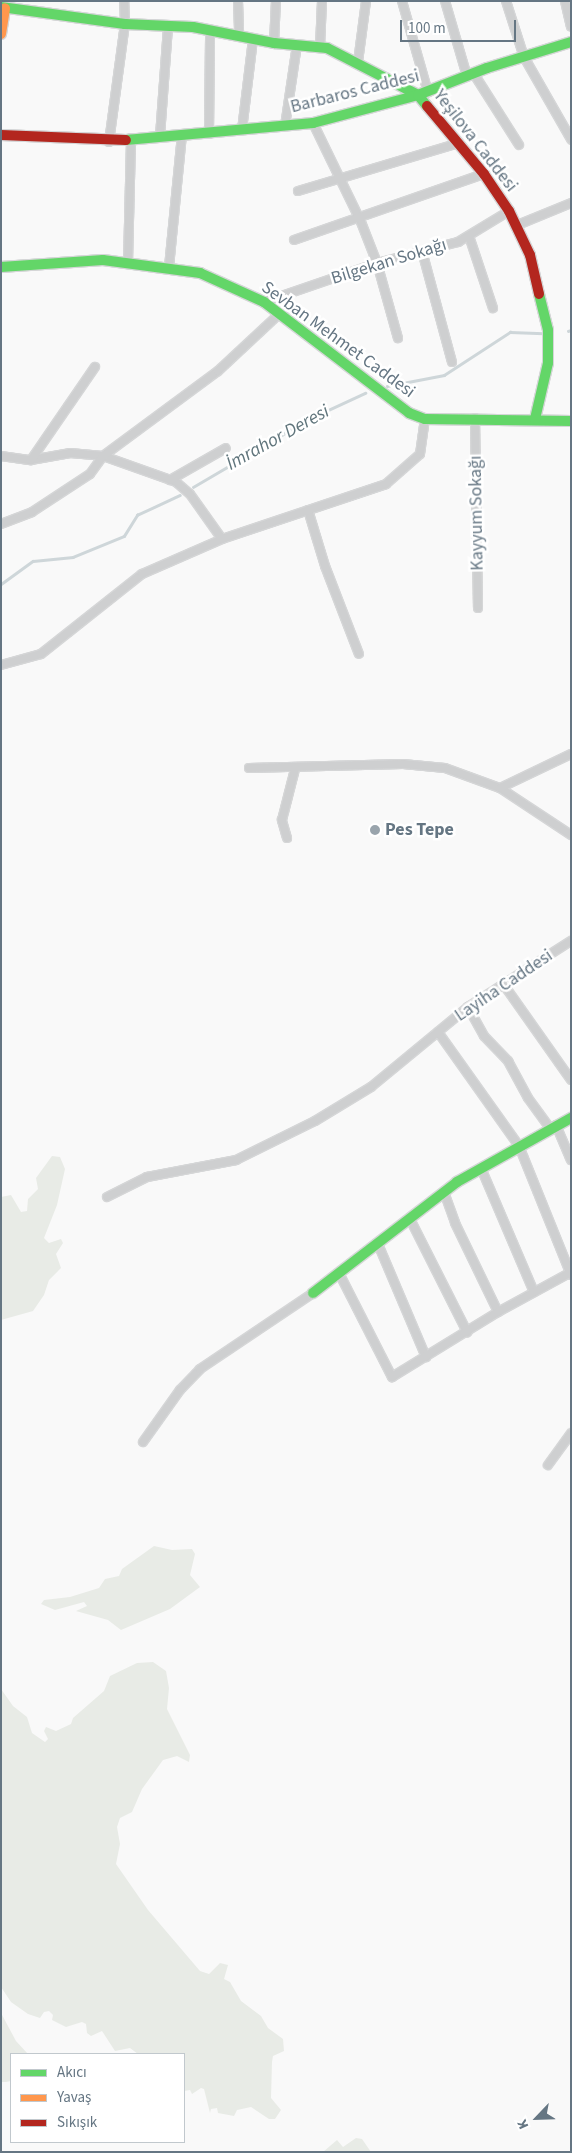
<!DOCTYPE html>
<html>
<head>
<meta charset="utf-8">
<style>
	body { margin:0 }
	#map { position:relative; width:572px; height:2153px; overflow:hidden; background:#f9f9f9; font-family:"Source Sans 3",sans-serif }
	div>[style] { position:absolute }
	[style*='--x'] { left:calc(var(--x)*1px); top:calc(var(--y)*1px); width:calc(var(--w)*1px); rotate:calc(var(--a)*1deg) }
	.green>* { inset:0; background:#e8ebe6 }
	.stream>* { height:2.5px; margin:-1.25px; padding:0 1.25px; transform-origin:1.25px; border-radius:1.25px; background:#ced6d9 }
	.roads { filter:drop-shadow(1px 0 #d5d6d7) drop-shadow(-1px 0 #d5d6d7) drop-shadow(0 1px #d5d6d7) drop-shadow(0 -1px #d5d6d7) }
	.street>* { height:8px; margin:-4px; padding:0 4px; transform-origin:4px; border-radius:4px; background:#cecfd0 }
	.fast>* { height:10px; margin:-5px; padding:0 5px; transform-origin:5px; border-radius:5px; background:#63d668 }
	.slow>* { height:10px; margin:-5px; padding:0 5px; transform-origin:5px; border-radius:5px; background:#ff974d }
	.jam>* { height:10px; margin:-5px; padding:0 5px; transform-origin:5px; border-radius:5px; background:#b3261e }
	.dots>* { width:14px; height:14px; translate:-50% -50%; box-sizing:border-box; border:2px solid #fff; border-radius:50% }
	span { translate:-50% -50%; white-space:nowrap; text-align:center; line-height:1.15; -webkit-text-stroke:5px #fff; paint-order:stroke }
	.street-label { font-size:18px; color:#657683 }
	.poi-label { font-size:18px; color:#657683; font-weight:700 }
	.left { translate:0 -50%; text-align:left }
	.water-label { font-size:19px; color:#60757c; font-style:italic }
	.frame { position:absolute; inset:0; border:2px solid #657683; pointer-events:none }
	.legend { position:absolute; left:10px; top:2053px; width:175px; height:90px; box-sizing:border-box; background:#fff; border:1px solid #c1c8cd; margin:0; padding:6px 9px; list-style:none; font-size:15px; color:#657683 }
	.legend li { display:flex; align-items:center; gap:10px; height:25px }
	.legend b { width:25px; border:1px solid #c1c8cd }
	.north { position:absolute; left:512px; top:2093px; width:50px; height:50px; -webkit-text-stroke:4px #fff; paint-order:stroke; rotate:246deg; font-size:14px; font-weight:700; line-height:20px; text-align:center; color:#657683 }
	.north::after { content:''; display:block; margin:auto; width:18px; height:22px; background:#657683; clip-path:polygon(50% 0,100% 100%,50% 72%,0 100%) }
	.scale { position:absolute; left:400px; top:20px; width:116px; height:22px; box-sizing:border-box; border:2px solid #657683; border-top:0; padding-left:6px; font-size:15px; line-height:18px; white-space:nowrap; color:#657683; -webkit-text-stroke:4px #fff; paint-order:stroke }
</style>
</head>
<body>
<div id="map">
	<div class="green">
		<div style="clip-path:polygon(52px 1156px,60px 1157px,65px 1169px,57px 1205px,44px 1238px,49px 1243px,61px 1239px,63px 1243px,56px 1254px,61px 1268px,49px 1280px,44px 1295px,33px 1311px,1px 1320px,1px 1197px,11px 1195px,21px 1212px,27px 1211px,28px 1199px,38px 1189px,36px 1178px)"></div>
		<div style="clip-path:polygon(154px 1546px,172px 1550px,192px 1549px,195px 1554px,190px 1575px,200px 1587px,170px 1609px,121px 1630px,108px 1620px,76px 1611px,87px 1606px,84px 1602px,55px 1610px,41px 1604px,44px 1600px,70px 1597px,99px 1588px,105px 1579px,119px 1576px,122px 1569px)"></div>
		<div style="clip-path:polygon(153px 1662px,166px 1671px,169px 1688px,167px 1709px,190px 1755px,189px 1762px,177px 1756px,163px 1760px,142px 1789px,132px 1812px,120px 1818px,117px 1827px,120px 1844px,116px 1864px,148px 1910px,200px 1971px,209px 1974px,220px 1963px,228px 1965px,224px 1979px,230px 1982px,241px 2001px,261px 2016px,268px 2028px,283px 2039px,284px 2051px,273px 2056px,272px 2062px,271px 2098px,281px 2110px,275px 2119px,269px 2119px,251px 2107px,237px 2110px,234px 2116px,218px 2113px,217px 2108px,211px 2109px,210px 2113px,204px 2089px,201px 2088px,192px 2094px,190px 2090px,184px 2091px,184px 2054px,138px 2054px,130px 2048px,115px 2051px,102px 2031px,91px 2036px,87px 2033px,86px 2024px,82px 2022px,66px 2027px,52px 2020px,53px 2015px,49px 2011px,44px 2012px,40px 2018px,28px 2014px,11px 2002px,1px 1987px,1px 1689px,13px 1706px,27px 1717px,32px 1733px,45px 1742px,48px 1739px,44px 1731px,46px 1727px,56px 1731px,71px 1724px,73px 1718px,104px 1691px,110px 1676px,137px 1663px)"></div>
		<div style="clip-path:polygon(1px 2013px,16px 2041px,28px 2054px,11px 2054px,11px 2081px,6px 2082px,1px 2082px)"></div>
		<div style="clip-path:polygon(356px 2138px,362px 2139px,371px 2152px,323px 2152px,337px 2140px,343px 2147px)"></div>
	</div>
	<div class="stream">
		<div style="--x:568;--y:331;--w:3;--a:-18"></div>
		<div style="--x:387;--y:386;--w:58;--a:-10.9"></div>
		<div style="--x:444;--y:375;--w:79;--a:-33.1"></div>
		<div style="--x:510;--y:332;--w:33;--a:2"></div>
		<div style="--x:193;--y:487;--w:134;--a:-30.4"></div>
		<div style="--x:309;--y:419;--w:62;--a:-24.9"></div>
		<div style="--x:1;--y:584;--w:39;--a:-36"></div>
		<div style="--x:33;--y:561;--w:40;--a:-5.7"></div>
		<div style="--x:73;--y:557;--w:55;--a:-22.4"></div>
		<div style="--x:124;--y:536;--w:25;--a:-58"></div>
		<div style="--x:137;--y:515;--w:47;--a:-24.9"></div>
	</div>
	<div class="roads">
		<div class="street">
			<div style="--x:238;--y:1;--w:36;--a:88"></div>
			<div style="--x:402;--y:1;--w:95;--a:74.1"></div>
			<div style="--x:445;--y:1;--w:78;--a:73.7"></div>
			<div style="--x:506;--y:1;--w:59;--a:72.2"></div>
			<div style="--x:524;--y:57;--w:95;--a:60.2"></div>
			<div style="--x:565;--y:1;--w:26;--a:77"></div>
			<div style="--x:274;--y:43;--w:42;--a:-87.3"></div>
			<div style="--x:320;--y:47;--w:46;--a:-87.5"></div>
			<div style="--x:358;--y:62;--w:62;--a:-82.5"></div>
			<div style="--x:474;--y:74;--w:84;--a:57.6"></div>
			<div style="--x:313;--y:123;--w:110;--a:64.1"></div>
			<div style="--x:361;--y:222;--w:44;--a:68.7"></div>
			<div style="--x:377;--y:263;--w:78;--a:74.4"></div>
			<div style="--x:285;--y:126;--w:82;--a:-81.6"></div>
			<div style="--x:242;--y:130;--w:92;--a:-83.1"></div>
			<div style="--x:209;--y:134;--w:104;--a:-89.4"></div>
			<div style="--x:160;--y:136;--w:109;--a:-85.8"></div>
			<div style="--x:109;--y:142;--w:119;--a:-82.3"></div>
			<div style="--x:125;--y:24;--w:23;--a:-92"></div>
			<div style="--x:298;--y:191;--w:168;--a:-16.6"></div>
			<div style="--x:515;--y:226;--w:61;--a:-22.3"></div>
			<div style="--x:469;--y:236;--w:76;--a:71.6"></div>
			<div style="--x:294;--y:240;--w:201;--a:-19.2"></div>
			<div style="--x:422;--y:251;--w:115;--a:74.9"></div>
			<div style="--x:128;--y:263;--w:125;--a:-88.6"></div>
			<div style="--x:169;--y:267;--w:133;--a:-84.4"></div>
			<div style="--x:264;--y:302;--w:120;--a:-19"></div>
			<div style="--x:377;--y:263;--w:84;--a:-14.5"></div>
			<div style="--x:458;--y:242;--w:60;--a:-31.3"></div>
			<div style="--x:475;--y:418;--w:190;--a:89.1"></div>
			<div style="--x:1;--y:456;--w:30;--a:8"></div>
			<div style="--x:31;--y:460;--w:40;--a:-10"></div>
			<div style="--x:70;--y:453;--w:33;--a:5"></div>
			<div style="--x:103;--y:456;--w:77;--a:19.6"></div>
			<div style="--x:176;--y:482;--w:18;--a:41"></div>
			<div style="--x:190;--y:494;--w:55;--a:54.6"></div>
			<div style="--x:31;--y:460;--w:113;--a:-55.5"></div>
			<div style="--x:170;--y:480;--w:64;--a:-29.7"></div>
			<div style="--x:308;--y:510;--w:59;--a:73.1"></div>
			<div style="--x:325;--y:566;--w:94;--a:68.9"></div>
			<div style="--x:1;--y:524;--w:33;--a:-21"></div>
			<div style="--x:32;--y:512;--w:69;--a:-33.2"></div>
			<div style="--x:90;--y:474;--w:22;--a:-54"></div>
			<div style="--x:103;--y:456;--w:143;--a:-36.5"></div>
			<div style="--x:218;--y:371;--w:82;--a:-43"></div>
			<div style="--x:1;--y:665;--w:41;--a:-15.4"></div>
			<div style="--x:41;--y:654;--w:129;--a:-38.4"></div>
			<div style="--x:142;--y:574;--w:87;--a:-23.6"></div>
			<div style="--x:222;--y:539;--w:173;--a:-18.5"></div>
			<div style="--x:386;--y:484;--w:45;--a:-41.4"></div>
			<div style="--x:420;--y:454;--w:35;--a:-82"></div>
			<div style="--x:249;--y:768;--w:154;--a:-1.5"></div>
			<div style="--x:403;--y:764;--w:42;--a:5.4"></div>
			<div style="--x:445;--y:768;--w:59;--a:20"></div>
			<div style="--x:500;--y:788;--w:85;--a:33.5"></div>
			<div style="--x:500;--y:788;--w:79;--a:-25.6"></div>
			<div style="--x:287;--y:838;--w:19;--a:-106"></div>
			<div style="--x:282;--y:820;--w:53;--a:-75.7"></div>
			<div style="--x:504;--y:985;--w:116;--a:54.8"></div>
			<div style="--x:468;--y:1007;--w:33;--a:61"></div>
			<div style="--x:484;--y:1036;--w:35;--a:46"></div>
			<div style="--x:508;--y:1061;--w:42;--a:61.6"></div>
			<div style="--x:528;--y:1098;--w:37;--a:54"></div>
			<div style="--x:438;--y:1032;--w:140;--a:54.6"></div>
			<div style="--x:519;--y:1146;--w:139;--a:68"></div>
			<div style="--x:556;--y:1125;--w:38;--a:67"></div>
			<div style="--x:481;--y:1168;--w:135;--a:66.9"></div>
			<div style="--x:444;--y:1192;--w:33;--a:70"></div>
			<div style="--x:455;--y:1223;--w:99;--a:64.2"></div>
			<div style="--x:107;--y:1197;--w:45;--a:-26.6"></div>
			<div style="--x:147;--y:1177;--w:91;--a:-10.8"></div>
			<div style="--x:236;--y:1160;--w:88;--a:-26.3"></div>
			<div style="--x:315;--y:1121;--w:66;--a:-31.3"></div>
			<div style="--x:371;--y:1087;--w:126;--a:-39.5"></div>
			<div style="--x:468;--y:1007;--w:122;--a:-32.7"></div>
			<div style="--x:410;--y:1219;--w:127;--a:63.2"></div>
			<div style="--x:378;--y:1244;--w:123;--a:67"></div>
			<div style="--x:339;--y:1273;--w:117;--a:63"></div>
			<div style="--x:392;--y:1377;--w:124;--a:-31.5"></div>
			<div style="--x:498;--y:1312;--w:83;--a:-28.7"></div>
			<div style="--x:143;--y:1442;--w:64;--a:-54.6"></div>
			<div style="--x:180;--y:1390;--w:29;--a:-46"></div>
			<div style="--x:200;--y:1369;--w:136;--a:-33.9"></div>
			<div style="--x:548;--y:1465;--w:39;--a:-54"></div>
		</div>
		<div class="fast">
			<div style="--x:1;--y:7;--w:125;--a:7.8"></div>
			<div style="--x:125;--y:24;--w:68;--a:2.5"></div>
			<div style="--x:193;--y:27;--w:83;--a:11.2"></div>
			<div style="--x:274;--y:43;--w:53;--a:5.4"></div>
			<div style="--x:327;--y:48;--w:102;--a:27.3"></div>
			<div style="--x:418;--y:95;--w:14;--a:51"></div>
			<div style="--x:126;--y:140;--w:188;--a:-5.2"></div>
			<div style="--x:313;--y:123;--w:109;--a:-14.9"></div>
			<div style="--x:418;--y:95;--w:74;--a:-21.4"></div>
			<div style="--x:487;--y:68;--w:88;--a:-17.2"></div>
			<div style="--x:1;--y:267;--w:102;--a:-3.9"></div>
			<div style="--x:103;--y:260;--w:98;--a:7.6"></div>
			<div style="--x:200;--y:273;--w:70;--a:24.4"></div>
			<div style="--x:264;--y:302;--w:183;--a:37.4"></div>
			<div style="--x:409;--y:413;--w:17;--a:21"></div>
			<div style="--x:425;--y:419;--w:146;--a:0.8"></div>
			<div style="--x:535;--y:419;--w:57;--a:-76.9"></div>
			<div style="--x:548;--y:363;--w:33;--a:-90"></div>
			<div style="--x:548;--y:330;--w:37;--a:-104"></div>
			<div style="--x:313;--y:1293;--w:182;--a:-37.6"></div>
			<div style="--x:457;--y:1182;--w:131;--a:-29.3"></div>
		</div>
		<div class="slow">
			<div style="--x:1;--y:34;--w:26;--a:-81"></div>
		</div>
		<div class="jam">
			<div style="--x:427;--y:106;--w:89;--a:50"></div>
			<div style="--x:484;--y:174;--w:45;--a:56"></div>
			<div style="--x:509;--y:211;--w:49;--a:64.5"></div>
			<div style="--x:530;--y:255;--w:40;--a:77"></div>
			<div style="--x:1;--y:135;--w:125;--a:2.3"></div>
		</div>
	</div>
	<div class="dots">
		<div style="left:375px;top:830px;background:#99a4ac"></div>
	</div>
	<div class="street-label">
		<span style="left:355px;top:92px;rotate:-14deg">Barbaros Caddesi</span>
		<span style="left:475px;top:141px;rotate:52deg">Yeşilova Caddesi</span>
		<span style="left:389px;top:262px;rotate:-17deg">Bilgekan Sokağı</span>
		<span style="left:338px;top:340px;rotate:36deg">Sevban Mehmet Caddesi</span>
		<span style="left:477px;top:513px;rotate:-91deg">Kayyum Sokağı</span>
		<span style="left:504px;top:986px;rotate:-34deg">Layiha Caddesi</span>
	</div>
	<div class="poi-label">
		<span class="left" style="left:385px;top:830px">Pes Tepe</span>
	</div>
	<div class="water-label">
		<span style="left:278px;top:438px;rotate:-29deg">İmrahor Deresi</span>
	</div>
	<div class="frame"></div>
	<ul class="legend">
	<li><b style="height:6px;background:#63d668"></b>Akıcı</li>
	<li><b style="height:6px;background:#ff974d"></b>Yavaş</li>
	<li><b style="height:6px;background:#b3261e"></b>Sıkışık</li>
	</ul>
	<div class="north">K</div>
	<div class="scale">100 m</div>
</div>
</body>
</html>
